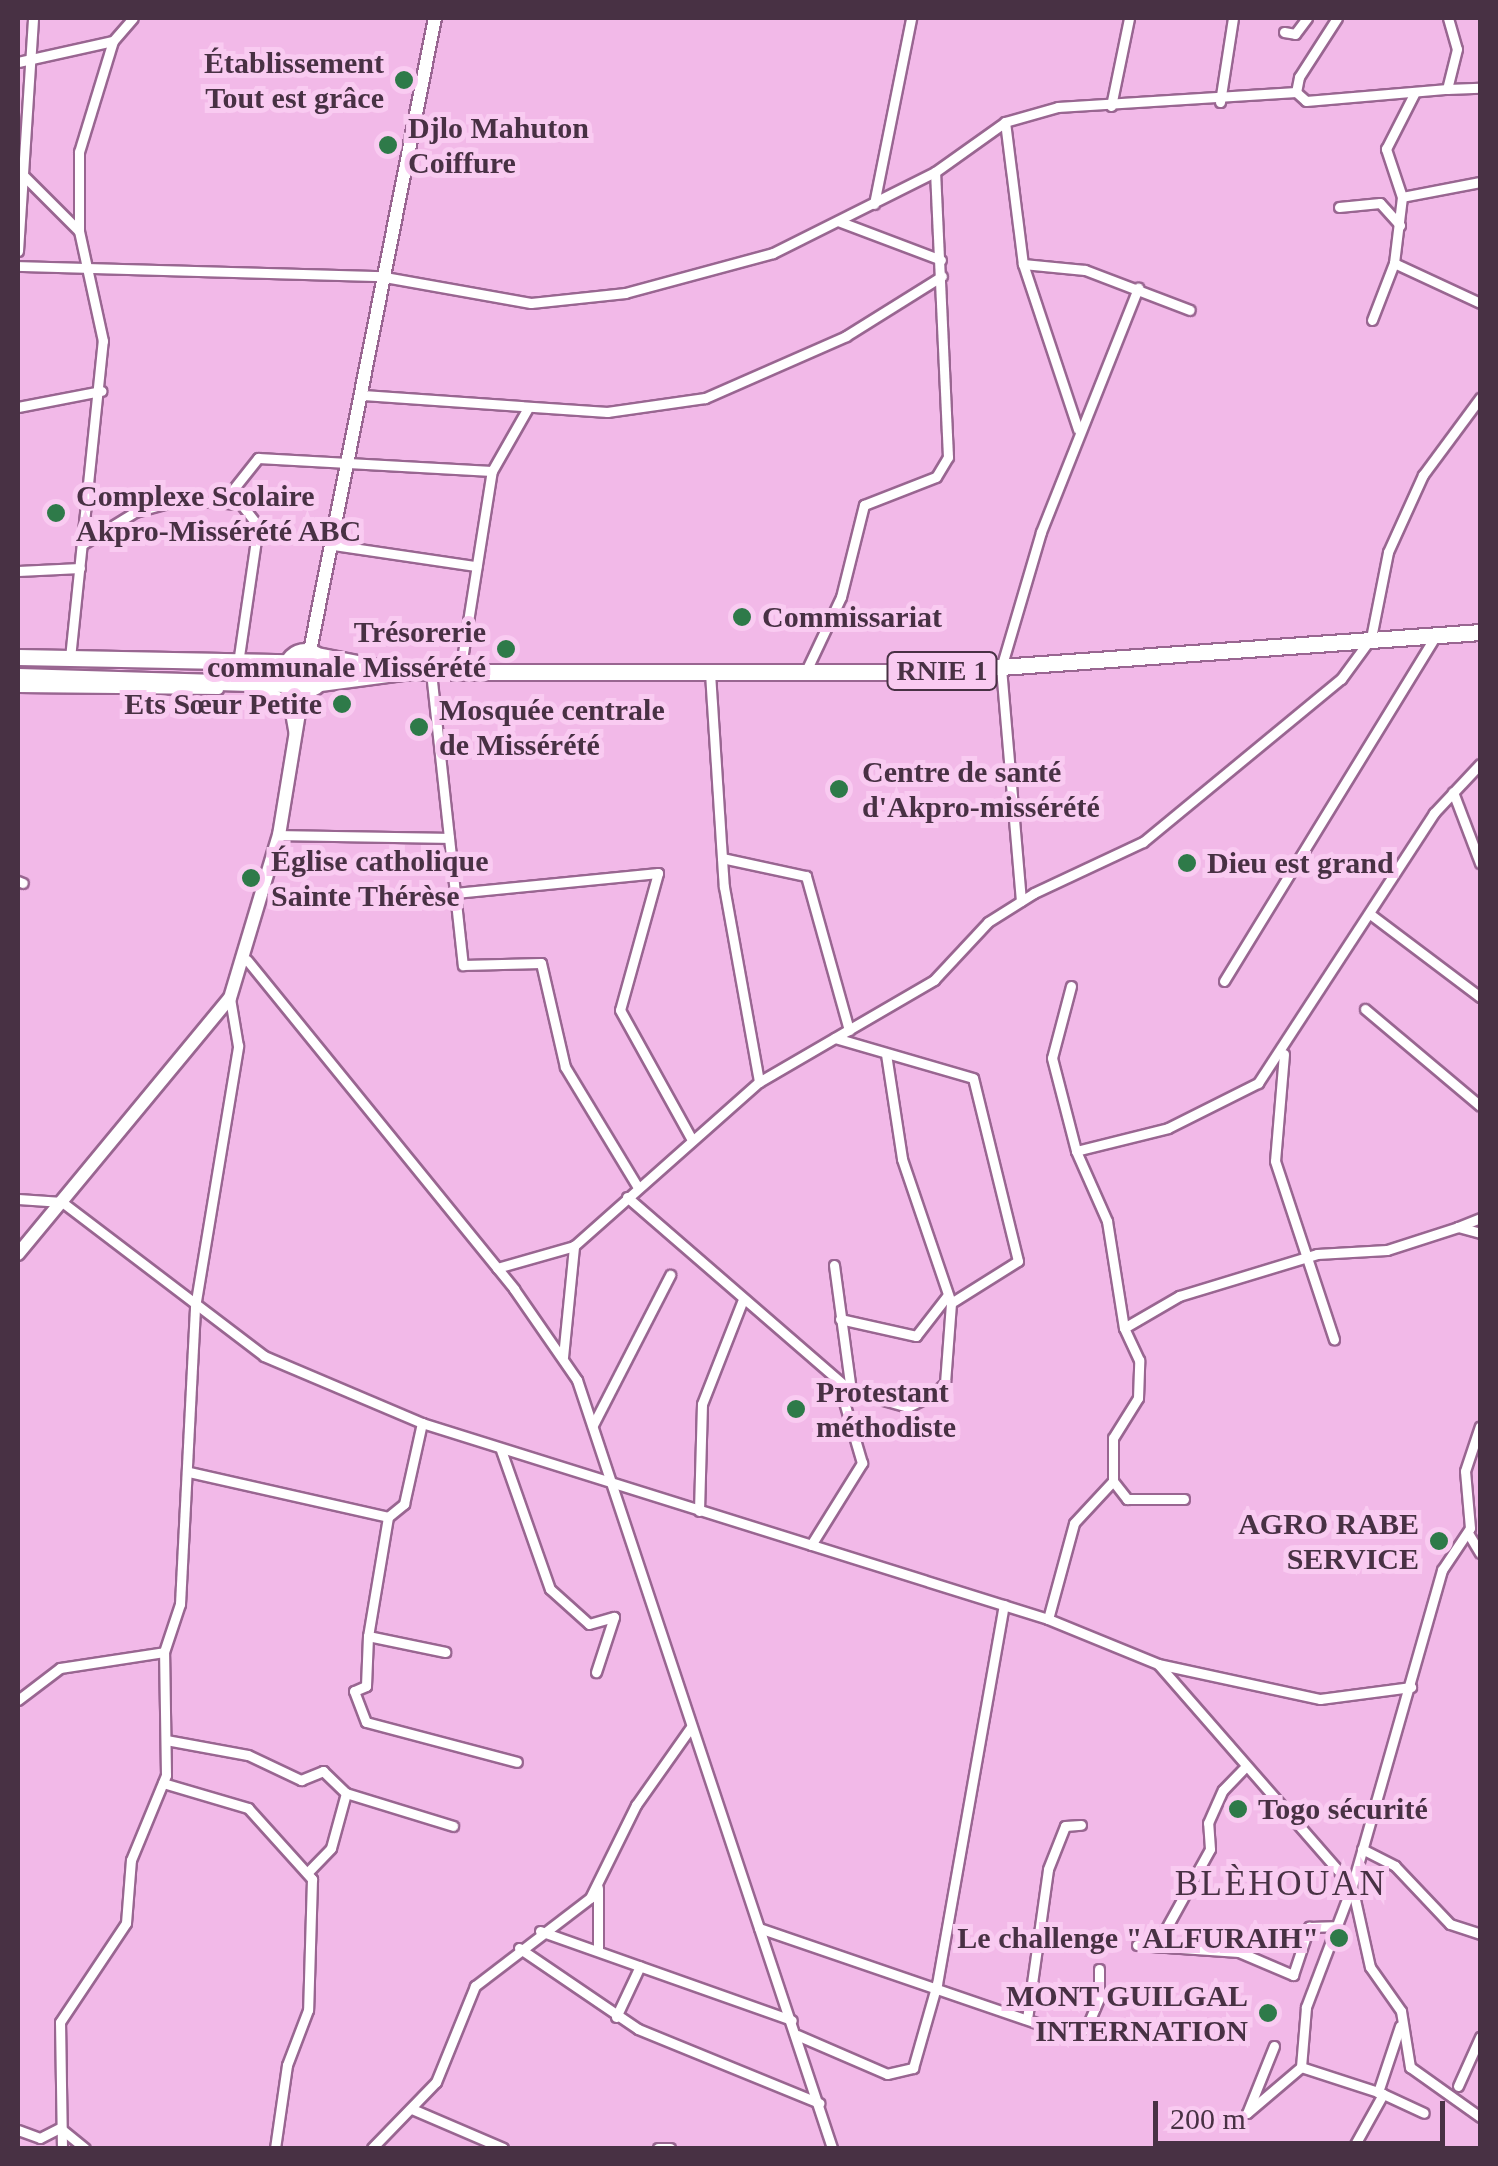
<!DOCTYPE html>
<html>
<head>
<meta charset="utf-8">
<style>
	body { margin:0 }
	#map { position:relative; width:1498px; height:2166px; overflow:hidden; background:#f2b9e8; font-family:"Times New Roman",serif }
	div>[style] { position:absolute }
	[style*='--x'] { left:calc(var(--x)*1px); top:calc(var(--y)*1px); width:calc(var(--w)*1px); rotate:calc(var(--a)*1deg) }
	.roads { filter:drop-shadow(2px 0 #996691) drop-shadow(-2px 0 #996691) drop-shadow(0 2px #996691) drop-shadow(0 -2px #996691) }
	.street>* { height:9px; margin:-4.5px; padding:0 4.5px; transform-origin:4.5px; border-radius:4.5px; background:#fff }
	.secondary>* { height:12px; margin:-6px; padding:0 6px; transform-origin:6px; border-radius:6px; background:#fff }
	.highway>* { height:15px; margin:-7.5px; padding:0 7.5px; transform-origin:7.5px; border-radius:7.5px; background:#fff }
	.highway>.ring { margin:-7.5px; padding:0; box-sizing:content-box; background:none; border:15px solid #fff; border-radius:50% }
	.dots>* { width:28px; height:28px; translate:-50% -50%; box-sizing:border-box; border:5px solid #f9cbf1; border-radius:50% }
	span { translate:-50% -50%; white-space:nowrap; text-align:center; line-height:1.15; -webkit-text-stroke:10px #f9cbf1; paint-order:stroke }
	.shield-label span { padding:2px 8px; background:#f9cbf1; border:2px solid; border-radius:8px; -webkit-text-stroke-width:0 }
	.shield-label { font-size:28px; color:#483144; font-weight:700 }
	.poi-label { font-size:30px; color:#483144; font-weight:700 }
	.right { translate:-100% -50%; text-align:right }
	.left { translate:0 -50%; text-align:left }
	.quarter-label { font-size:35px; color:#483144; letter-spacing:2.5px }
	.frame { position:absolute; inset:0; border:20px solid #483144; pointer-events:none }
	.scale { position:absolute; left:1153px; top:2101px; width:292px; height:45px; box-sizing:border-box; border:5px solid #483144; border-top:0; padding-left:12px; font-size:30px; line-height:35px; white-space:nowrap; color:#483144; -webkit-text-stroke:8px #f9cbf1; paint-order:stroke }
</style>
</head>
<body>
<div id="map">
	<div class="roads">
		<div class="street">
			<div style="--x:1337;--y:18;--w:70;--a:122.8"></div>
			<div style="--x:1299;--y:77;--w:15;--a:101"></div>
			<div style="--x:1296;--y:92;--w:13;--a:42"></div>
			<div style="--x:1306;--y:101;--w:142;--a:-4.9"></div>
			<div style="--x:1448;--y:18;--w:32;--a:74"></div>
			<div style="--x:1457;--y:49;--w:41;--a:104"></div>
			<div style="--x:1447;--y:89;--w:33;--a:-2"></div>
			<div style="--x:1284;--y:32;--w:11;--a:10"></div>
			<div style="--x:1295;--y:34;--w:20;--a:-53"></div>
			<div style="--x:18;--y:62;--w:97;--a:-12.5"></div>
			<div style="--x:113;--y:41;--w:30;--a:-49"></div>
			<div style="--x:1220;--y:102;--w:85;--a:-81.2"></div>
			<div style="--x:1111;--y:106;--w:90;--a:-78.4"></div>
			<div style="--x:1005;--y:122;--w:143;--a:82.8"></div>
			<div style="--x:1023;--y:264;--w:174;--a:71.6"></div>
			<div style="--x:21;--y:173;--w:82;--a:45"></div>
			<div style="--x:1480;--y:182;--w:79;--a:169.1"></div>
			<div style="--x:1402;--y:197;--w:66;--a:96.9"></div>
			<div style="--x:1394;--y:263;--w:95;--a:24.9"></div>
			<div style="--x:1402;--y:197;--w:51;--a:-108.4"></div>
			<div style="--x:1386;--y:149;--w:62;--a:-63"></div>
			<div style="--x:874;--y:204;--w:190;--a:-78.7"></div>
			<div style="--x:1339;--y:207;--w:41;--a:-5.6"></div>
			<div style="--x:1380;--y:203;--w:30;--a:48"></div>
			<div style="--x:838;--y:221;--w:110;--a:20.7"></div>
			<div style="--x:18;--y:251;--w:233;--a:-86.3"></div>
			<div style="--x:1023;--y:264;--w:62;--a:5.5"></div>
			<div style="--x:1085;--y:270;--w:112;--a:20.9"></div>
			<div style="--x:18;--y:266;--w:361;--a:1.6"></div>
			<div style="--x:379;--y:276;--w:154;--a:10.1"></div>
			<div style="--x:531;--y:303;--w:95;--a:-6.1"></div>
			<div style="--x:625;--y:293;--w:153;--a:-15.1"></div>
			<div style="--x:773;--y:253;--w:181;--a:-26.6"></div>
			<div style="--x:935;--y:172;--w:86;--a:-35.5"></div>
			<div style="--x:1005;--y:122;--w:55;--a:-15.8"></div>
			<div style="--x:1058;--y:107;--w:238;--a:-3.6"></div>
			<div style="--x:1372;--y:320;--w:61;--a:-68.9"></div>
			<div style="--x:363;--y:395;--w:245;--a:4"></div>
			<div style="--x:607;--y:412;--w:99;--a:-8.1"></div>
			<div style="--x:705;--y:398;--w:154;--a:-23.7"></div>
			<div style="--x:846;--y:336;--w:113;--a:-32"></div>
			<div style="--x:18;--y:407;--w:85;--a:-10.9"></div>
			<div style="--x:227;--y:497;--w:50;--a:-51.5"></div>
			<div style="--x:258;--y:458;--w:234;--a:3.2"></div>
			<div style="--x:83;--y:544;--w:61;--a:-31.6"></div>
			<div style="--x:135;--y:512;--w:46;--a:-15.3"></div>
			<div style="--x:179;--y:500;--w:62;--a:3.7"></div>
			<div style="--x:241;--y:504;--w:28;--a:52"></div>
			<div style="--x:258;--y:526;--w:132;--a:98.3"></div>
			<div style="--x:333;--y:545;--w:145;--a:8.4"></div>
			<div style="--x:18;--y:571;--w:62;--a:-2.8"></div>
			<div style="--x:70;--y:658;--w:319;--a:-84.1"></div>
			<div style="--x:103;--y:341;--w:113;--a:-102.3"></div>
			<div style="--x:79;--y:231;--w:79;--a:-90"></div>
			<div style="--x:79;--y:152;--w:116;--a:-73"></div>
			<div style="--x:806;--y:671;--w:82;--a:-64.7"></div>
			<div style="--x:841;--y:597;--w:95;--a:-76"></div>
			<div style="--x:864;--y:505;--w:77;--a:-21.3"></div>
			<div style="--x:936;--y:477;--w:23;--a:-59"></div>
			<div style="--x:948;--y:457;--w:285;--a:-92.6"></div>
			<div style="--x:431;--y:672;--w:295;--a:83.8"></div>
			<div style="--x:463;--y:965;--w:78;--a:-1.5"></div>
			<div style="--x:541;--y:963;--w:107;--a:77"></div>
			<div style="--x:565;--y:1067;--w:139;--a:58.8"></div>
			<div style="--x:460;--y:672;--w:204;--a:-81"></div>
			<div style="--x:492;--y:471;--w:73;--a:-60.3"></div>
			<div style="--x:710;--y:673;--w:214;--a:86.3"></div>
			<div style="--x:724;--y:887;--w:198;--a:79.8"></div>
			<div style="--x:18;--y:687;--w:200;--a:0.6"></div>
			<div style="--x:264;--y:689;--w:27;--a:27"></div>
			<div style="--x:288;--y:701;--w:36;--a:80"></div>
			<div style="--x:1453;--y:792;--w:76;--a:69.2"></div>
			<div style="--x:279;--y:835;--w:170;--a:1"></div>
			<div style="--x:722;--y:858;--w:86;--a:12.1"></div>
			<div style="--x:806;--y:876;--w:160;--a:74.4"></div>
			<div style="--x:18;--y:881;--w:5;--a:22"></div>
			<div style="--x:455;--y:893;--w:204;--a:-5.6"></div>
			<div style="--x:658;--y:873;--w:142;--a:105.5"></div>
			<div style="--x:620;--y:1010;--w:146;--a:61"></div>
			<div style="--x:1021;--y:901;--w:234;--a:-94.9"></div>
			<div style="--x:1001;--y:668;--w:142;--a:-73.6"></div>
			<div style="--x:1041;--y:532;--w:263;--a:-68.3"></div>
			<div style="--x:1370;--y:914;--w:138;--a:37"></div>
			<div style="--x:247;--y:960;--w:424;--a:50.9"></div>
			<div style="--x:514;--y:1289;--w:111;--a:55.3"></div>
			<div style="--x:577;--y:1380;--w:809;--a:71.63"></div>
			<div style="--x:1224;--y:981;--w:404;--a:-58.5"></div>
			<div style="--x:1071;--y:986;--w:74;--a:104.8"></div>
			<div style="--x:1052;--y:1058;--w:96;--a:75.5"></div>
			<div style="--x:1076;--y:1151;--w:77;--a:66.1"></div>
			<div style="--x:1107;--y:1221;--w:108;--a:81"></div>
			<div style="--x:1365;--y:1009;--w:150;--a:40.1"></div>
			<div style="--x:886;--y:1054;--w:106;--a:81.3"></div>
			<div style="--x:902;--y:1159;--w:152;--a:71.2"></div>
			<div style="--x:1284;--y:1054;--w:107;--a:94.8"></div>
			<div style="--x:1275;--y:1161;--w:188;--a:71.7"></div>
			<div style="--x:1076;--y:1151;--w:95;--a:-14"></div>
			<div style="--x:1168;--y:1128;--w:101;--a:-26.6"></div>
			<div style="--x:1258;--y:1083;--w:322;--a:-56.9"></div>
			<div style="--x:1434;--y:813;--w:67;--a:-46.8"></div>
			<div style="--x:627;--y:1197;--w:296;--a:40.9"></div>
			<div style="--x:851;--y:1391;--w:59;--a:15.7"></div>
			<div style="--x:908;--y:1407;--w:29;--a:-27"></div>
			<div style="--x:934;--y:1394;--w:16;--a:-45"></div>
			<div style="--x:945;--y:1383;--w:80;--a:-85.7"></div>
			<div style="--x:951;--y:1303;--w:79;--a:-32.1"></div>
			<div style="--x:1018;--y:1261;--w:188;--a:-103.8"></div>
			<div style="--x:973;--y:1078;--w:144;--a:-163.8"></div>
			<div style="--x:18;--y:1199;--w:44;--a:3.9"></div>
			<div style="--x:62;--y:1202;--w:254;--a:37.3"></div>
			<div style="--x:264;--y:1356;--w:172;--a:23"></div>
			<div style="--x:422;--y:1423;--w:656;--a:17.39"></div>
			<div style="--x:1048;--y:1619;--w:119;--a:22.2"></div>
			<div style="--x:1158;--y:1664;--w:166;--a:12.2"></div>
			<div style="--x:1320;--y:1699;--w:92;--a:-7.5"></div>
			<div style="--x:1458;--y:1227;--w:24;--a:-22"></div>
			<div style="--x:834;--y:1265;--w:127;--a:82.3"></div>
			<div style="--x:497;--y:1268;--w:80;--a:-15.9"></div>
			<div style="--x:574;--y:1246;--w:247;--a:-41.6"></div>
			<div style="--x:759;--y:1082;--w:203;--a:-30.2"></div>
			<div style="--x:934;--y:980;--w:79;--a:-47"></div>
			<div style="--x:988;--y:922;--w:54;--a:-32.2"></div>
			<div style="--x:1034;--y:893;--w:120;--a:-25.1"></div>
			<div style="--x:1143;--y:842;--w:256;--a:-39.5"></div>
			<div style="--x:1341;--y:679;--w:51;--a:-53.8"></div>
			<div style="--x:1371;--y:638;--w:88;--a:-78.8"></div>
			<div style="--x:1388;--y:552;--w:85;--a:-65.6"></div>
			<div style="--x:1423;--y:475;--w:96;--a:-53.5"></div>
			<div style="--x:840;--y:1319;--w:78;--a:12.6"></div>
			<div style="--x:916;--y:1336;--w:51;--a:-52.2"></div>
			<div style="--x:563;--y:1357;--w:112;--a:-84.3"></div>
			<div style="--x:593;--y:1425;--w:169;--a:-62.8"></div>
			<div style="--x:501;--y:1450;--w:147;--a:70.6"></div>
			<div style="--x:550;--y:1589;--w:52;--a:41.9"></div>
			<div style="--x:589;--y:1624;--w:26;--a:-16"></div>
			<div style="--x:614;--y:1617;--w:58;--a:108.1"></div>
			<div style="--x:189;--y:1472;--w:204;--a:12.7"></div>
			<div style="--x:388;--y:1517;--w:21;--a:-39"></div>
			<div style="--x:404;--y:1504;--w:83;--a:-77.5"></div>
			<div style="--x:1113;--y:1481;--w:23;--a:52"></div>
			<div style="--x:1127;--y:1499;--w:57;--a:0"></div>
			<div style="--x:699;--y:1511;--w:107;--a:-88.4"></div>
			<div style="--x:702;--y:1404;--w:110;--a:-68.6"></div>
			<div style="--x:388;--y:1517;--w:121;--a:99.5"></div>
			<div style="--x:368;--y:1636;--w:79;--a:11.7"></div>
			<div style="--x:1468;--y:1533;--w:23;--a:59"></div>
			<div style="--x:811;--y:1545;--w:97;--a:-58.1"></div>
			<div style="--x:862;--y:1463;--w:81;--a:-106.4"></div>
			<div style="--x:1048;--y:1619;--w:99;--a:-74.8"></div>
			<div style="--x:1074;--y:1523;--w:57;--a:-47.1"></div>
			<div style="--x:1113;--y:1481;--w:43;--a:-90"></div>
			<div style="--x:1113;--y:1438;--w:47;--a:-58"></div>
			<div style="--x:1138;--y:1398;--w:38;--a:-88"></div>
			<div style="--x:1139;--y:1360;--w:35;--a:-115"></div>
			<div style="--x:1124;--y:1328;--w:64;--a:-30.2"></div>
			<div style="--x:1179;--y:1296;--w:144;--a:-16.9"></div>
			<div style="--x:1317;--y:1254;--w:70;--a:-3.3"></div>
			<div style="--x:1387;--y:1250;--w:75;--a:-17.9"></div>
			<div style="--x:1458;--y:1227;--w:23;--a:15"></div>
			<div style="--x:368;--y:1636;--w:50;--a:92.3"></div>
			<div style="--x:366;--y:1686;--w:13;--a:157"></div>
			<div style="--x:354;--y:1691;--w:33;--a:69"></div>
			<div style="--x:366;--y:1722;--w:156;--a:14.8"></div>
			<div style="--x:1158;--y:1664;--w:295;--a:48.9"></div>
			<div style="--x:1352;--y:1886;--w:83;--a:77.5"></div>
			<div style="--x:1370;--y:1967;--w:54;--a:54.8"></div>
			<div style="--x:1401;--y:2011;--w:57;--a:80.9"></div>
			<div style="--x:1410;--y:2067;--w:86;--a:35.5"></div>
			<div style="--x:18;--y:1700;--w:53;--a:-37.3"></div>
			<div style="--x:60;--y:1668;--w:105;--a:-8.7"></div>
			<div style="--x:166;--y:1740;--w:83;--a:10.4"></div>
			<div style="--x:248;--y:1755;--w:59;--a:25.3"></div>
			<div style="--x:301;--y:1780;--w:24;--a:-22"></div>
			<div style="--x:323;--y:1771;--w:32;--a:44"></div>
			<div style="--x:163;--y:1783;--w:89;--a:16.4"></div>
			<div style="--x:248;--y:1808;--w:96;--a:48"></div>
			<div style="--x:312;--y:1879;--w:131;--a:91.7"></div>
			<div style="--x:308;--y:2010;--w:59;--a:110.9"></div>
			<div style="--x:287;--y:2065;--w:84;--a:98.2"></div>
			<div style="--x:1362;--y:1849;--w:37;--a:27"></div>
			<div style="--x:1395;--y:1866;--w:80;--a:46.5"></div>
			<div style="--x:1450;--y:1924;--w:32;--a:18"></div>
			<div style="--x:308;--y:1872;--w:33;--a:-46"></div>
			<div style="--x:331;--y:1848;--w:57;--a:-74.7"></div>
			<div style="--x:346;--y:1793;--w:112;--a:17.1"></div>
			<div style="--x:598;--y:1888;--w:62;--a:90"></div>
			<div style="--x:759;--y:1928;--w:330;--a:18.9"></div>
			<div style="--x:1071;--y:2035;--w:16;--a:-22"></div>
			<div style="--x:1086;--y:2029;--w:34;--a:-67"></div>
			<div style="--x:1099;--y:1998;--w:29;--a:-90"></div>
			<div style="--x:540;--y:1931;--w:267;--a:19.5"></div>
			<div style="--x:1158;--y:1943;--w:107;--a:-61"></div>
			<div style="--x:1210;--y:1849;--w:26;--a:-94"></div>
			<div style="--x:1208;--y:1823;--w:36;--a:-66"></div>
			<div style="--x:1223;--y:1790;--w:29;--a:-46"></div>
			<div style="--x:1137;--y:1945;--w:102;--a:3.9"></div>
			<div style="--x:1239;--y:1952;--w:59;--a:23.1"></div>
			<div style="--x:1293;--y:1975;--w:51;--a:-71.6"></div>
			<div style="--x:1309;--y:1927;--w:24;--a:-2"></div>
			<div style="--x:519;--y:1948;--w:144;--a:34.2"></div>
			<div style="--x:638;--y:2029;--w:196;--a:22.2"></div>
			<div style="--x:616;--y:2017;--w:56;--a:-64.8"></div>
			<div style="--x:1027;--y:2019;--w:151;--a:-82"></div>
			<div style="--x:1048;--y:1869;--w:46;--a:-68.4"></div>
			<div style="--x:1065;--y:1826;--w:16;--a:-4"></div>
			<div style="--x:1400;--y:2026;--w:70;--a:108.4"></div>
			<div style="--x:1378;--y:2092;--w:81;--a:-162"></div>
			<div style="--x:1301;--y:2067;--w:60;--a:-85.2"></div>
			<div style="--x:1306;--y:2007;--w:129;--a:-69.2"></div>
			<div style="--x:1352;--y:1886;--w:329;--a:-74.1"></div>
			<div style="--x:1442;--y:1570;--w:50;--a:-56.3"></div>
			<div style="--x:1470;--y:1528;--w:57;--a:-95"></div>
			<div style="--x:1465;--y:1471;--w:47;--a:-71.6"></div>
			<div style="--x:797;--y:2035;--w:98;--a:23.4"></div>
			<div style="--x:887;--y:2074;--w:27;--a:-13"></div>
			<div style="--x:913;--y:2068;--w:87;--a:-74.1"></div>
			<div style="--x:937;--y:1984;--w:385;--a:-80"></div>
			<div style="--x:1274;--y:2046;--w:72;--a:111.9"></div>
			<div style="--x:1247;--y:2113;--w:71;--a:-40.4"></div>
			<div style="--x:1458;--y:2086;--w:54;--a:-65.8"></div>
			<div style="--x:1381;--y:2093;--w:47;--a:24.9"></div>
			<div style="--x:412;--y:2109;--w:99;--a:23.2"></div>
			<div style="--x:18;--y:2130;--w:23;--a:20"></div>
			<div style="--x:40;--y:2138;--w:22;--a:-27"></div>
			<div style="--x:60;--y:2128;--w:32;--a:39"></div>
			<div style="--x:62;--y:2148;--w:126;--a:-90.9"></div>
			<div style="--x:60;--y:2022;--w:119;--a:-56.3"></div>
			<div style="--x:126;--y:1923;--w:63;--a:-85.5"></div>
			<div style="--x:131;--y:1860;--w:92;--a:-67.6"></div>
			<div style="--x:166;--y:1775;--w:123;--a:-90.9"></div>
			<div style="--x:164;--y:1652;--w:51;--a:-71.6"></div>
			<div style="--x:180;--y:1604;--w:297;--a:-87.1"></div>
			<div style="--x:195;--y:1307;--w:265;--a:-80.6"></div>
			<div style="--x:238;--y:1046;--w:49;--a:-99.5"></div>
			<div style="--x:372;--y:2148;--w:92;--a:-45.9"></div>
			<div style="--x:436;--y:2082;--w:104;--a:-67.9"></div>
			<div style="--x:475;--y:1986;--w:145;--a:-37.4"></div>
			<div style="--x:590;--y:1898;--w:104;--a:-63.7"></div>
			<div style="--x:636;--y:1805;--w:95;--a:-54.8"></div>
			<div style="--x:658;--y:2148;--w:12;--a:0"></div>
			<div style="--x:1353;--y:2148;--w:62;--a:-60.9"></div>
		</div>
		<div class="secondary">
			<div style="--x:310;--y:651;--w:645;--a:-78.83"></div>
			<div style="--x:18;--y:1254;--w:332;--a:-50.4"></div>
			<div style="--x:230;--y:998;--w:170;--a:-73.3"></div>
			<div style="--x:279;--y:835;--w:148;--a:-80.7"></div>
		</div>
		<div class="highway">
			<div class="ring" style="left:286px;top:651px;width:23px;height:23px"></div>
			<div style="--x:317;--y:655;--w:72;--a:11.2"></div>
			<div style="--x:18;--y:657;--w:270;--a:1.1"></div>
			<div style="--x:18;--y:676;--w:274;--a:1.7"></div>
			<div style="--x:320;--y:683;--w:83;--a:-7.6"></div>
			<div style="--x:402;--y:672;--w:530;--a:0"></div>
			<div style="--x:932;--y:672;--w:549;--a:-4.17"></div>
		</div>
	</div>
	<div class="dots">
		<div style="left:404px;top:80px;background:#2e7a49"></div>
		<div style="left:388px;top:145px;background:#2e7a49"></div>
		<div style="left:56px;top:513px;background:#2e7a49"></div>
		<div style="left:742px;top:617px;background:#2e7a49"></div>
		<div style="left:506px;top:649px;background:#2e7a49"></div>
		<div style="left:342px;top:704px;background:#2e7a49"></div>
		<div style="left:419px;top:727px;background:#2e7a49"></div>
		<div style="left:839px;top:789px;background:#2e7a49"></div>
		<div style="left:1187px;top:863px;background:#2e7a49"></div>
		<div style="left:251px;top:878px;background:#2e7a49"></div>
		<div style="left:796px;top:1409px;background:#2e7a49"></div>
		<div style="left:1439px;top:1541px;background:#2e7a49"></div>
		<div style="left:1238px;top:1809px;background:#2e7a49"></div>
		<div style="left:1339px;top:1938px;background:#2e7a49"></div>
		<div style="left:1268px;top:2013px;background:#2e7a49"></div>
	</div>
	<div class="shield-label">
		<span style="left:942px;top:671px">RNIE 1</span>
	</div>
	<div class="poi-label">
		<span class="right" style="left:384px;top:80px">Établissement<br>Tout est grâce</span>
		<span class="left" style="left:408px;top:145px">Djlo Mahuton<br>Coiffure</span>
		<span class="left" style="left:76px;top:513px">Complexe Scolaire<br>Akpro-Missérété ABC</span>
		<span class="left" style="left:762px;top:617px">Commissariat</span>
		<span class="right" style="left:486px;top:649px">Trésorerie<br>communale Missérété</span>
		<span class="right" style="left:322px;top:704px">Ets Sœur Petite</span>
		<span class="left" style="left:439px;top:727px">Mosquée centrale<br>de Missérété</span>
		<span class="left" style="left:862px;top:789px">Centre de santé<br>d'Akpro-missérété</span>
		<span class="left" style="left:271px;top:878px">Église catholique<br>Sainte Thérèse</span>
		<span class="left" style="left:1207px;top:863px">Dieu est grand</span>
		<span class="left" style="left:816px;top:1409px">Protestant<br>méthodiste</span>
		<span class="right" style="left:1419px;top:1541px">AGRO RABE<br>SERVICE</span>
		<span class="left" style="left:1258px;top:1809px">Togo sécurité</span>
		<span class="right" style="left:1319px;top:1938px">Le challenge "ALFURAIH"</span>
		<span class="right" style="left:1248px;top:2013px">MONT GUILGAL<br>INTERNATION</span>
	</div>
	<div class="quarter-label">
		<span style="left:1281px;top:1884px">BLÈHOUAN</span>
	</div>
	<div class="frame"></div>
	<div class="scale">200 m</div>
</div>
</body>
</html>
